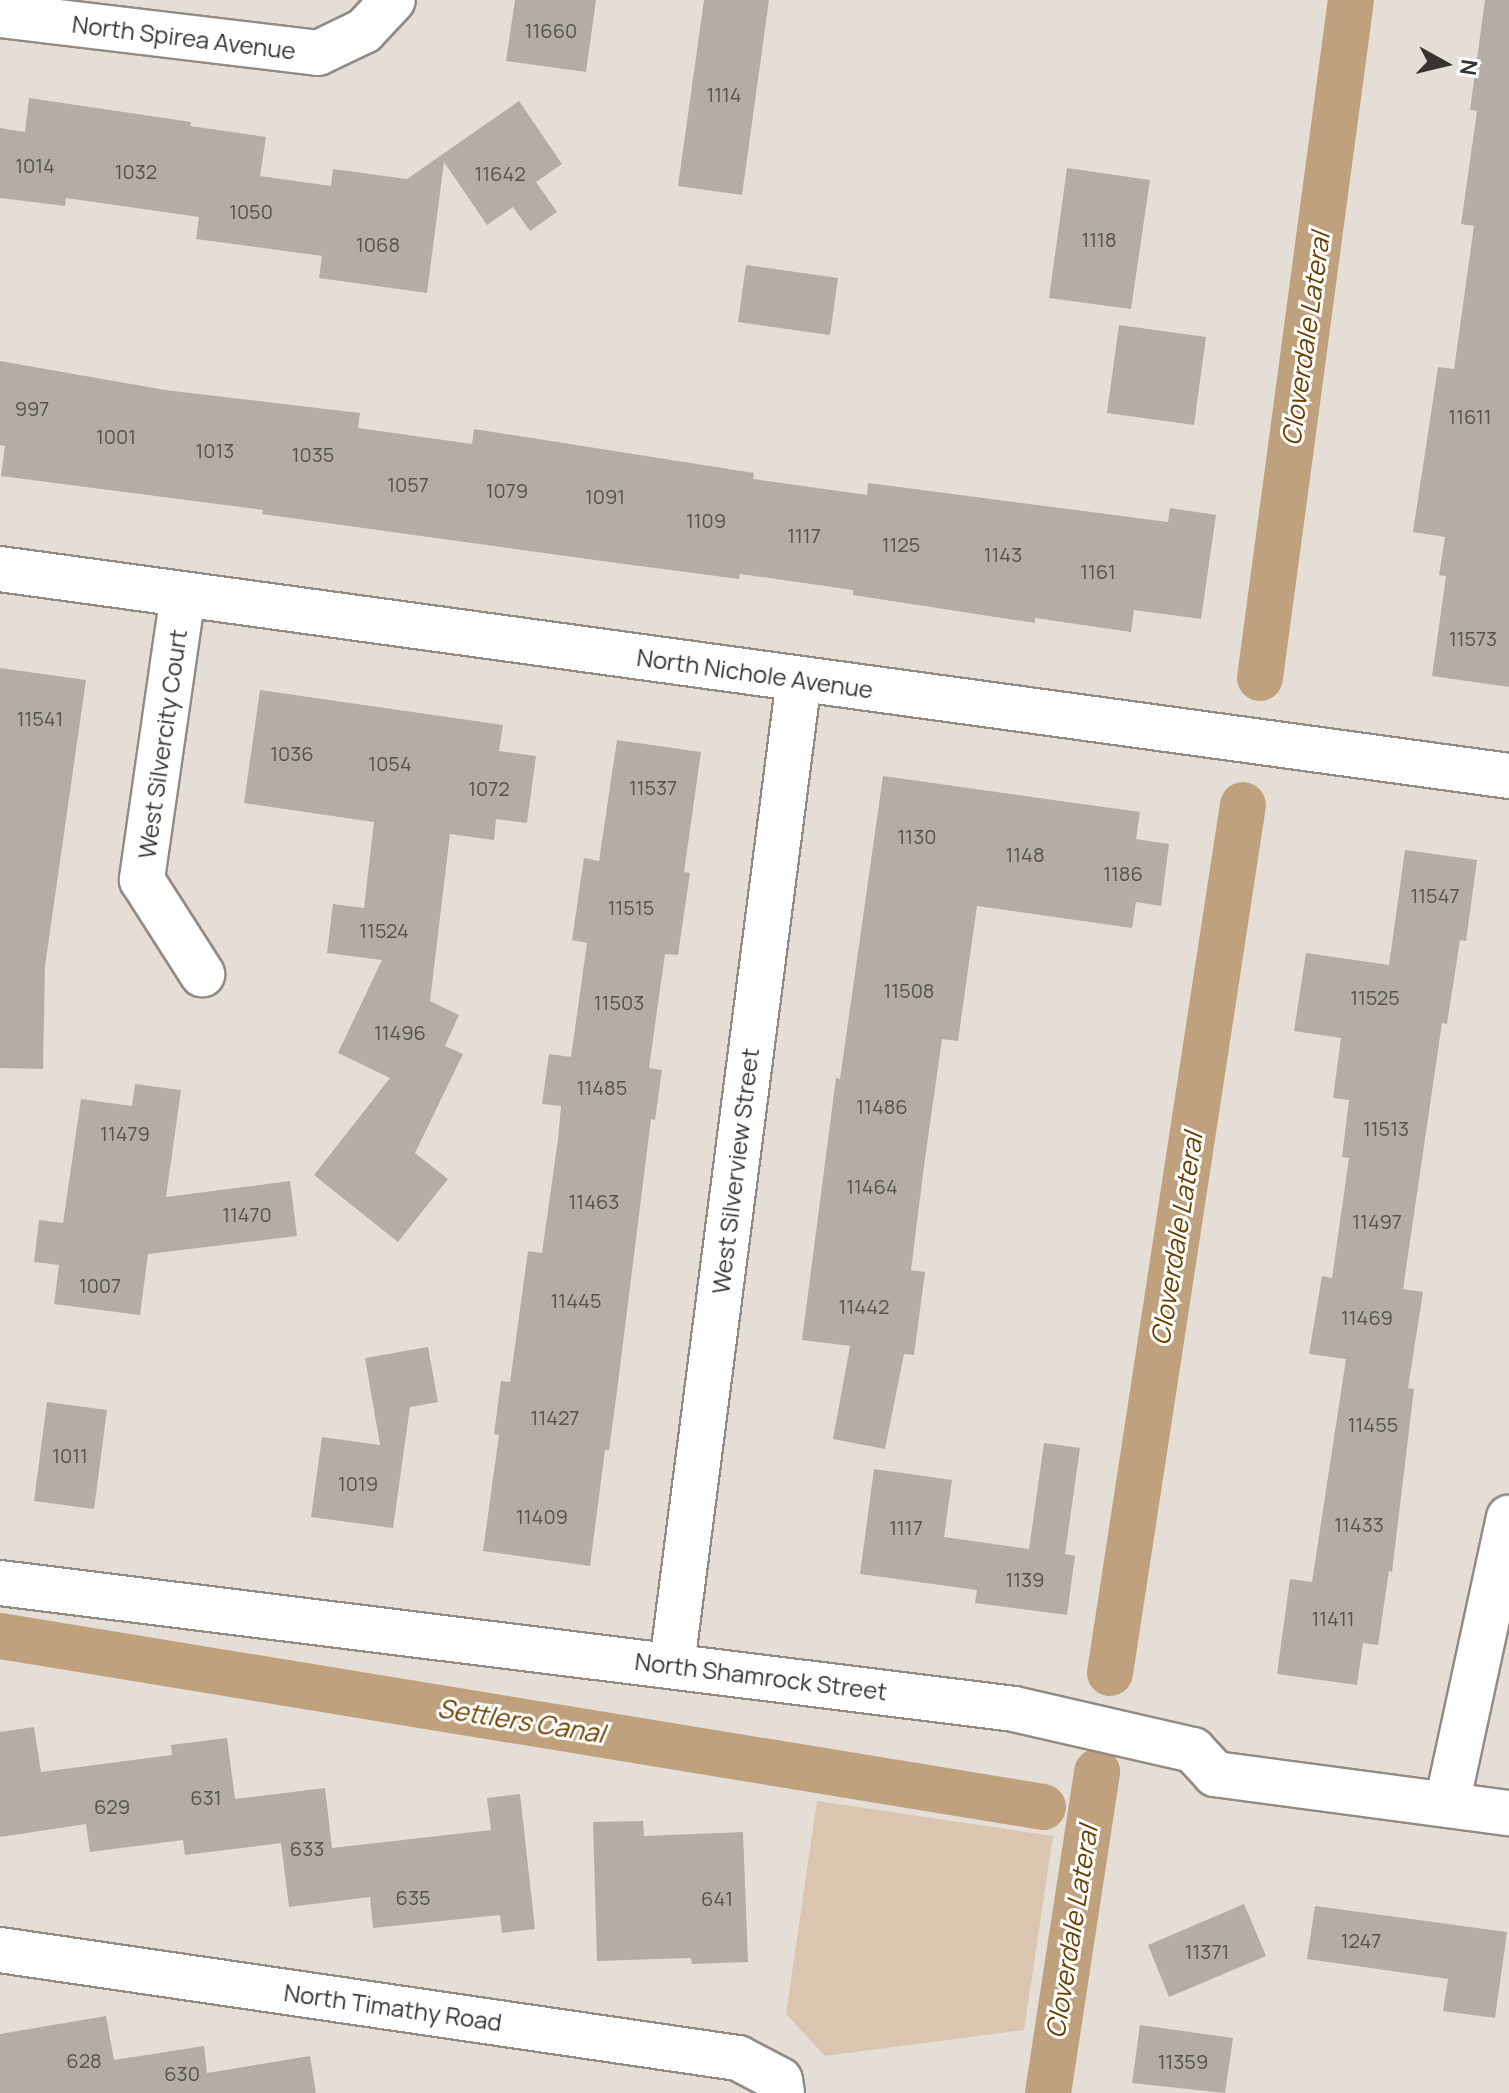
<!DOCTYPE html>
<html>
<head>
<meta charset="utf-8">
<style>
	body { margin:0 }
	#map { position:relative; width:1509px; height:2093px; overflow:hidden; background:#e5ded7; font-family:Manrope,sans-serif }
	div>[style] { position:absolute }
	[style*='--x'] { left:calc(var(--x)*1px); top:calc(var(--y)*1px); width:calc(var(--w)*1px); rotate:calc(var(--a)*1deg) }
	.green>* { inset:0; background:#dac6b0 }
	.canal>* { height:46px; margin:-23px; padding:0 23px; transform-origin:23px; border-radius:23px; background:#c0a17d }
	.building>* { inset:0; background:#b3ada6 }
	.roads { filter:drop-shadow(2px 0 #918b84) drop-shadow(-2px 0 #918b84) drop-shadow(0 2px #918b84) drop-shadow(0 -2px #918b84) }
	.minor>* { height:44px; margin:-22px; padding:0 22px; transform-origin:22px; border-radius:22px; background:#fff }
	span { translate:-50% -50%; white-space:nowrap; text-align:center; line-height:1.15; -webkit-text-stroke:6px #fff; paint-order:stroke }
	.number-label { font-size:20px; color:#55524e }
	.number-label span { -webkit-text-stroke-width:0 }
	.street-label { font-size:24px; color:#363431 }
	.water-label { font-size:26px; color:#6b4100; font-style:italic }
	.north { position:absolute; left:1405px; top:24px; width:80px; height:80px; -webkit-text-stroke:6px #fff; paint-order:stroke; rotate:98deg; font-size:22px; font-weight:700; line-height:32px; text-align:center; color:#363431 }
	.north::after { content:''; display:block; margin:auto; width:28px; height:36px; background:#363431; clip-path:polygon(50% 0,100% 100%,50% 72%,0 100%) }
</style>
</head>
<body>
<div id="map">
	<div class="green">
		<div style="clip-path:polygon(817px 1801px,1053px 1836px,1024px 2030px,825px 2056px,786px 2014px)"></div>
	</div>
	<div class="canal">
		<div style="--x:1260;--y:678;--w:684;--a:-82.36"></div>
		<div style="--x:0;--y:1636;--w:1057;--a:9.31"></div>
		<div style="--x:1110;--y:1673;--w:878;--a:-81.29"></div>
		<div style="--x:1048;--y:2093;--w:325;--a:-81.3"></div>
	</div>
	<div class="building">
		<div style="clip-path:polygon(515px 0,596px 0,586px 72px,506px 61px)"></div>
		<div style="clip-path:polygon(704px 0,769px 0,742px 195px,678px 186px)"></div>
		<div style="clip-path:polygon(1485px 0,1509px 0,1509px 687px,1432px 676px,1446px 576px,1439px 575px,1445px 537px,1413px 532px,1438px 367px,1454px 369px,1474px 226px,1461px 224px,1477px 111px,1470px 110px)"></div>
		<div style="clip-path:polygon(29px 98px,191px 122px,190px 126px,266px 137px,260px 176px,331px 186px,333px 169px,407px 179px,519px 101px,562px 164px,536px 182px,557px 212px,530px 231px,513px 207px,487px 225px,444px 162px,427px 293px,319px 278px,322px 256px,196px 239px,199px 217px,66px 198px,65px 206px,0 198px,0 128px,25px 132px)"></div>
		<div style="clip-path:polygon(1067px 168px,1150px 180px,1131px 309px,1049px 298px)"></div>
		<div style="clip-path:polygon(746px 265px,838px 278px,830px 335px,738px 322px)"></div>
		<div style="clip-path:polygon(1119px 325px,1206px 337px,1194px 425px,1107px 413px)"></div>
		<div style="clip-path:polygon(0 361px,165px 390px,360px 413px,358px 428px,472px 444px,474px 429px,754px 473px,753px 479px,867px 495px,868px 483px,1168px 522px,1170px 508px,1216px 515px,1201px 619px,1134px 610px,1131px 632px,1035px 618px,1035px 623px,853px 595px,853px 590px,740px 574px,739px 579px,609px 562px,262px 514px,263px 510px,1px 476px,5px 446px,0 445px)"></div>
		<div style="clip-path:polygon(0 668px,86px 680px,45px 966px,43px 1069px,0 1068px)"></div>
		<div style="clip-path:polygon(260px 690px,503px 725px,499px 751px,536px 756px,527px 823px,496px 819px,494px 840px,450px 834px,430px 1001px,459px 1015px,445px 1046px,463px 1054px,415px 1153px,448px 1179px,398px 1242px,314px 1175px,390px 1078px,338px 1053px,382px 960px,327px 953px,333px 904px,364px 908px,374px 822px,244px 803px)"></div>
		<div style="clip-path:polygon(617px 740px,701px 752px,684px 872px,690px 873px,678px 955px,665px 954px,649px 1068px,662px 1070px,655px 1120px,651px 1119px,616px 1399px,609px 1450px,605px 1450px,590px 1566px,483px 1551px,499px 1435px,494px 1434px,501px 1381px,510px 1382px,528px 1251px,542px 1253px,558px 1139px,561px 1106px,542px 1104px,549px 1054px,571px 1057px,587px 943px,572px 940px,584px 858px,599px 861px)"></div>
		<div style="clip-path:polygon(883px 776px,1140px 812px,1136px 839px,1169px 844px,1161px 906px,1136px 902px,1132px 928px,977px 906px,958px 1041px,942px 1039px,924px 1166px,911px 1270px,925px 1272px,914px 1355px,904px 1354px,885px 1449px,833px 1439px,850px 1346px,802px 1340px,836px 1078px,840px 1079px)"></div>
		<div style="clip-path:polygon(1405px 850px,1477px 860px,1466px 941px,1460px 940px,1447px 1024px,1442px 1023px,1403px 1289px,1423px 1292px,1408px 1388px,1414px 1389px,1392px 1572px,1389px 1571px,1378px 1645px,1363px 1643px,1357px 1685px,1277px 1674px,1290px 1579px,1312px 1582px,1346px 1359px,1309px 1354px,1322px 1276px,1332px 1278px,1349px 1158px,1342px 1157px,1349px 1100px,1333px 1098px,1341px 1038px,1294px 1031px,1306px 953px,1389px 965px)"></div>
		<div style="clip-path:polygon(135px 1084px,181px 1090px,166px 1197px,290px 1181px,297px 1236px,148px 1254px,140px 1315px,54px 1304px,59px 1265px,34px 1262px,39px 1220px,63px 1223px,81px 1099px,132px 1106px)"></div>
		<div style="clip-path:polygon(428px 1347px,438px 1402px,410px 1407px,393px 1528px,311px 1517px,322px 1437px,380px 1445px,365px 1358px)"></div>
		<div style="clip-path:polygon(47px 1402px,107px 1410px,94px 1509px,34px 1501px)"></div>
		<div style="clip-path:polygon(1044px 1443px,1080px 1448px,1065px 1554px,1075px 1556px,1067px 1615px,975px 1603px,977px 1590px,860px 1574px,874px 1469px,952px 1480px,944px 1537px,1029px 1549px)"></div>
		<div style="clip-path:polygon(34px 1727px,41px 1772px,172px 1755px,171px 1745px,227px 1738px,235px 1799px,325px 1788px,332px 1848px,491px 1830px,487px 1798px,520px 1794px,535px 1929px,502px 1933px,500px 1915px,373px 1928px,370px 1897px,289px 1907px,281px 1843px,185px 1855px,183px 1840px,90px 1852px,86px 1824px,0 1837px,0 1732px)"></div>
		<div style="clip-path:polygon(643px 1821px,644px 1836px,743px 1832px,748px 1962px,692px 1964px,691px 1958px,597px 1961px,593px 1822px)"></div>
		<div style="clip-path:polygon(1244px 1904px,1266px 1956px,1169px 1997px,1148px 1945px)"></div>
		<div style="clip-path:polygon(1315px 1906px,1507px 1932px,1495px 2018px,1443px 2011px,1448px 1979px,1307px 1959px)"></div>
		<div style="clip-path:polygon(106px 2016px,114px 2060px,204px 2046px,207px 2073px,310px 2056px,316px 2093px,0 2093px,0 2034px)"></div>
		<div style="clip-path:polygon(1140px 2025px,1233px 2038px,1225px 2093px,1132px 2083px)"></div>
	</div>
	<div class="roads">
		<div class="minor">
			<div style="--x:0;--y:15;--w:320;--a:6.8"></div>
			<div style="--x:318;--y:53;--w:51;--a:-25.6"></div>
			<div style="--x:364;--y:31;--w:42;--a:-46.9"></div>
			<div style="--x:0;--y:569;--w:1523;--a:7.81"></div>
			<div style="--x:183;--y:594;--w:289;--a:98.2"></div>
			<div style="--x:142;--y:880;--w:112;--a:57.4"></div>
			<div style="--x:0;--y:1583;--w:1022;--a:7.08"></div>
			<div style="--x:1014;--y:1709;--w:184;--a:12.9"></div>
			<div style="--x:1193;--y:1750;--w:33;--a:47"></div>
			<div style="--x:1215;--y:1774;--w:297;--a:7.6"></div>
			<div style="--x:672;--y:1664;--w:993;--a:-82.65"></div>
			<div style="--x:1447;--y:1804;--w:293;--a:-77.8"></div>
			<div style="--x:0;--y:1950;--w:746;--a:8.33"></div>
			<div style="--x:738;--y:2058;--w:47;--a:27.6"></div>
			<div style="--x:780;--y:2080;--w:13;--a:81"></div>
		</div>
	</div>
	<div class="number-label">
		<span style="left:551px;top:30px">11660</span>
		<span style="left:724px;top:94px">1114</span>
		<span style="left:35px;top:165px">1014</span>
		<span style="left:136px;top:171px">1032</span>
		<span style="left:500px;top:173px">11642</span>
		<span style="left:251px;top:211px">1050</span>
		<span style="left:1099px;top:239px">1118</span>
		<span style="left:378px;top:244px">1068</span>
		<span style="left:32px;top:408px">997</span>
		<span style="left:1470px;top:416px">11611</span>
		<span style="left:116px;top:436px">1001</span>
		<span style="left:215px;top:450px">1013</span>
		<span style="left:313px;top:454px">1035</span>
		<span style="left:408px;top:484px">1057</span>
		<span style="left:507px;top:490px">1079</span>
		<span style="left:605px;top:496px">1091</span>
		<span style="left:706px;top:520px">1109</span>
		<span style="left:804px;top:535px">1117</span>
		<span style="left:901px;top:544px">1125</span>
		<span style="left:1003px;top:554px">1143</span>
		<span style="left:1098px;top:571px">1161</span>
		<span style="left:1473px;top:638px">11573</span>
		<span style="left:40px;top:718px">11541</span>
		<span style="left:292px;top:753px">1036</span>
		<span style="left:390px;top:763px">1054</span>
		<span style="left:653px;top:787px">11537</span>
		<span style="left:489px;top:788px">1072</span>
		<span style="left:917px;top:836px">1130</span>
		<span style="left:1025px;top:854px">1148</span>
		<span style="left:1123px;top:873px">1186</span>
		<span style="left:1435px;top:895px">11547</span>
		<span style="left:631px;top:907px">11515</span>
		<span style="left:384px;top:930px">11524</span>
		<span style="left:909px;top:990px">11508</span>
		<span style="left:1375px;top:997px">11525</span>
		<span style="left:619px;top:1002px">11503</span>
		<span style="left:400px;top:1032px">11496</span>
		<span style="left:602px;top:1087px">11485</span>
		<span style="left:882px;top:1106px">11486</span>
		<span style="left:1386px;top:1128px">11513</span>
		<span style="left:125px;top:1133px">11479</span>
		<span style="left:872px;top:1186px">11464</span>
		<span style="left:594px;top:1201px">11463</span>
		<span style="left:247px;top:1214px">11470</span>
		<span style="left:1377px;top:1221px">11497</span>
		<span style="left:100px;top:1285px">1007</span>
		<span style="left:576px;top:1300px">11445</span>
		<span style="left:864px;top:1306px">11442</span>
		<span style="left:1367px;top:1317px">11469</span>
		<span style="left:555px;top:1417px">11427</span>
		<span style="left:1373px;top:1424px">11455</span>
		<span style="left:70px;top:1455px">1011</span>
		<span style="left:358px;top:1483px">1019</span>
		<span style="left:542px;top:1516px">11409</span>
		<span style="left:1359px;top:1524px">11433</span>
		<span style="left:906px;top:1527px">1117</span>
		<span style="left:1025px;top:1579px">1139</span>
		<span style="left:1333px;top:1618px">11411</span>
		<span style="left:206px;top:1797px">631</span>
		<span style="left:112px;top:1806px">629</span>
		<span style="left:307px;top:1848px">633</span>
		<span style="left:413px;top:1897px">635</span>
		<span style="left:717px;top:1898px">641</span>
		<span style="left:1361px;top:1940px">1247</span>
		<span style="left:1207px;top:1951px">11371</span>
		<span style="left:84px;top:2060px">628</span>
		<span style="left:1183px;top:2061px">11359</span>
		<span style="left:182px;top:2073px">630</span>
	</div>
	<div class="street-label">
		<span style="left:184px;top:37px;rotate:7deg">North Spirea Avenue</span>
		<span style="left:755px;top:673px;rotate:8deg">North Nichole Avenue</span>
		<span style="left:162px;top:744px;rotate:-82deg">West Silvercity Court</span>
		<span style="left:735px;top:1171px;rotate:-83deg">West Silverview Street</span>
		<span style="left:761px;top:1676px;rotate:7deg">North Shamrock Street</span>
		<span style="left:393px;top:2007px;rotate:8deg">North Timathy Road</span>
	</div>
	<div class="water-label">
		<span style="left:1306px;top:339px;rotate:-82deg">Cloverdale Lateral</span>
		<span style="left:1177px;top:1239px;rotate:-81deg">Cloverdale Lateral</span>
		<span style="left:521px;top:1721px;rotate:9deg">Settlers Canal</span>
		<span style="left:1072px;top:1932px;rotate:-81deg">Cloverdale Lateral</span>
	</div>
	<div class="north">N</div>
</div>
</body>
</html>
